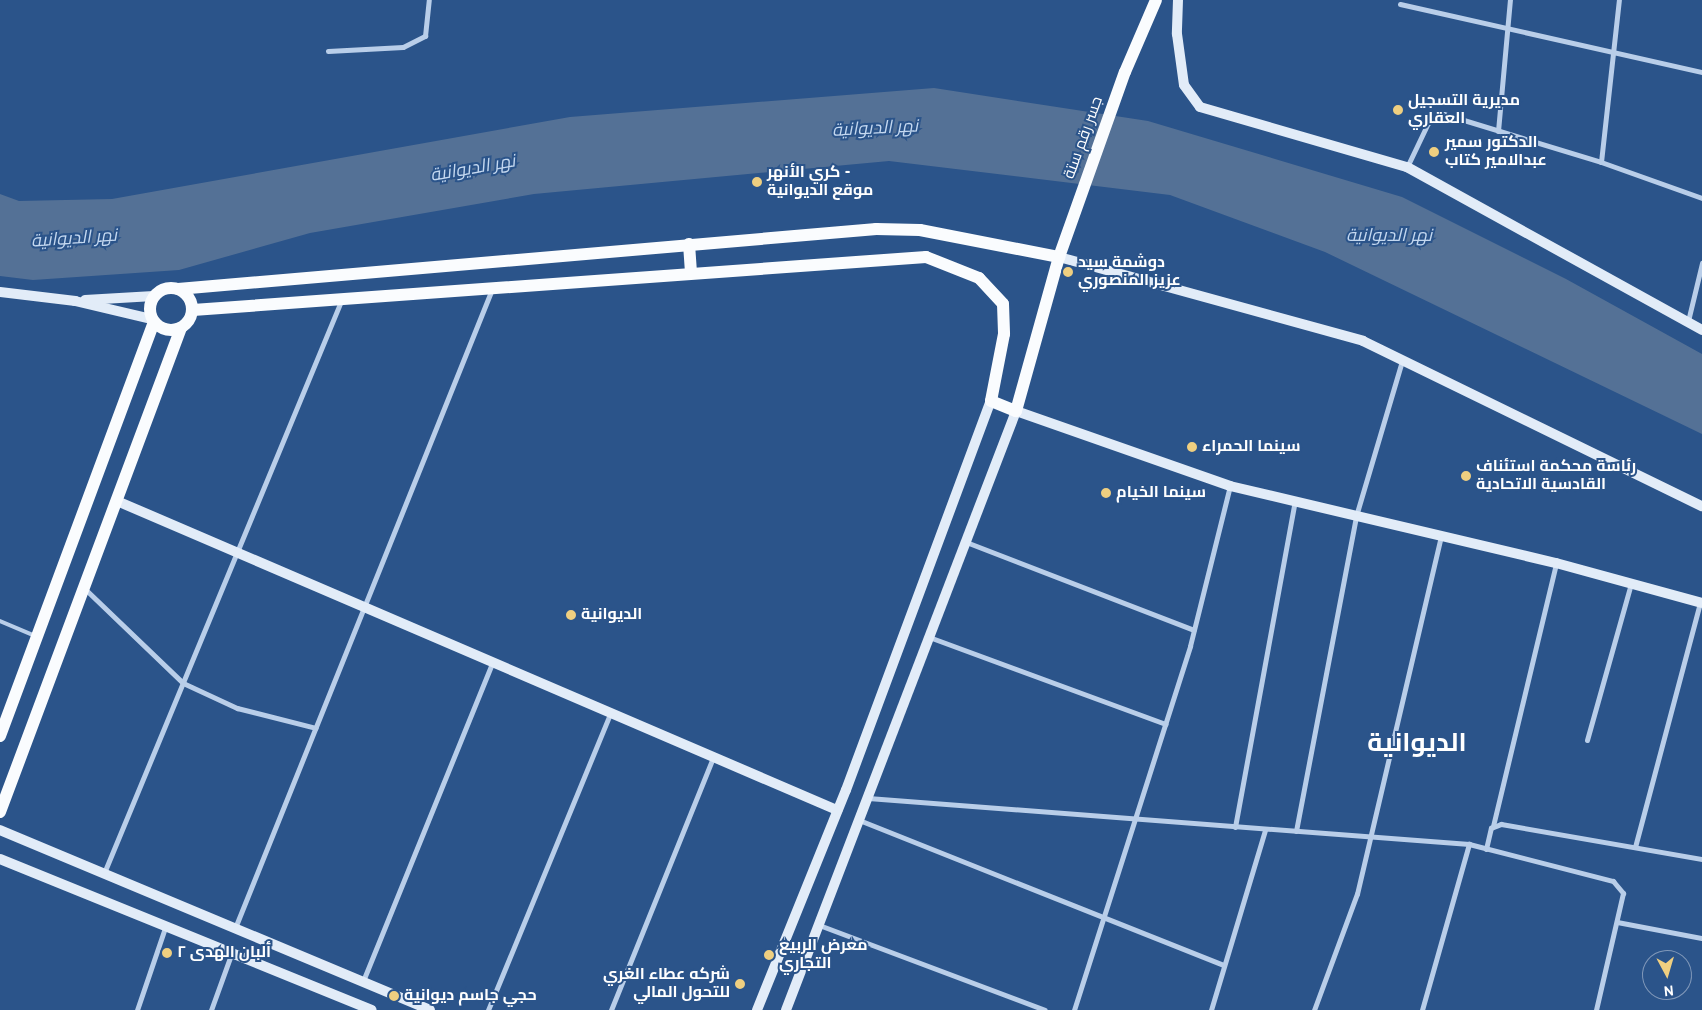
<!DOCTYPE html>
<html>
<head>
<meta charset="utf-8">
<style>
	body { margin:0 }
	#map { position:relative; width:1702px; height:1010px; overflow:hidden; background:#2b548a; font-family:Overpass,Cairo,sans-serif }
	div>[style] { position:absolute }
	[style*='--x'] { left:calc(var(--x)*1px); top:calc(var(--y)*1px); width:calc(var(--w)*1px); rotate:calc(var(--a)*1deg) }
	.water>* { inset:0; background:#547196 }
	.lane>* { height:4px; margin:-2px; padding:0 2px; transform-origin:2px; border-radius:2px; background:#b9cee9 }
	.street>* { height:5px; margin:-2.5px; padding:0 2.5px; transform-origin:2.5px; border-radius:2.5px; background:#b9cee9 }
	.secondary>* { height:10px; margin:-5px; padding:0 5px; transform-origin:5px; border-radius:5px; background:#e2ecf8 }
	.primary>* { height:12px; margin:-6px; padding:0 6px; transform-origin:6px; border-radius:6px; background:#fafcfe }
	.primary>.ring { margin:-6px; padding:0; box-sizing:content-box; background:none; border:12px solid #fafcfe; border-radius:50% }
	.dots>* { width:14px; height:14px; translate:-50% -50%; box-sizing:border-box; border:2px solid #2b548a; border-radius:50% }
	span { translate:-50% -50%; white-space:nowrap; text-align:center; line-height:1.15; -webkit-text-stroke:4px #2b548a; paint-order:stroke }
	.poi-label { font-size:16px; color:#fff; font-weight:700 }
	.left { translate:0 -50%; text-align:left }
	.right { translate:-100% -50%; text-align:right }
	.street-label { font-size:16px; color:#fff }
	.water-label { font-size:18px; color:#c4d8f0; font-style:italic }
	.town-label { font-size:26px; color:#fff; font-weight:700 }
	.north { position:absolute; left:1642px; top:950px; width:50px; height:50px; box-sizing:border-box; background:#2b548a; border:1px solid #8098b9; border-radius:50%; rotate:174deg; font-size:14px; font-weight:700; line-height:20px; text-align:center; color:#fff }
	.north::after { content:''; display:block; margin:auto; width:18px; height:22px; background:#efcf80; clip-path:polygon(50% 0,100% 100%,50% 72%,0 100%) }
</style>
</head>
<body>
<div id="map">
	<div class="water">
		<div style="clip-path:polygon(934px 88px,1148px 121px,1402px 197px,1566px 279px,1702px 354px,1702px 434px,1325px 252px,1170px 195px,889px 161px,534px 194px,310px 233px,179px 270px,33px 280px,0 276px,0 194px,19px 201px,112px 199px,570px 117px)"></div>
	</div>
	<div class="lane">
		<div style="--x:0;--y:621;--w:38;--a:23"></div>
	</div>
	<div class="street">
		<div style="--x:1400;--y:4;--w:310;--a:12.7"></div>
		<div style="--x:328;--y:51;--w:75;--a:-3.1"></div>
		<div style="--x:403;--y:47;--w:25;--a:-27"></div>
		<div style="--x:425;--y:36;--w:36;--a:-84"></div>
		<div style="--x:1498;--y:131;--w:132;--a:-84.8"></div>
		<div style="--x:1601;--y:162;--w:163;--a:-83.7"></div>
		<div style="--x:1407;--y:167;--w:49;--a:-64.5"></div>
		<div style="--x:1428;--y:123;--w:18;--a:-29"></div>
		<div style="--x:1444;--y:114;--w:164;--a:17"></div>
		<div style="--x:1601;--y:162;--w:107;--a:19.6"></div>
		<div style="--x:1688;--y:321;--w:60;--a:-76.4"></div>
		<div style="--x:966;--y:542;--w:244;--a:21.1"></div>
		<div style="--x:84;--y:588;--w:137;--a:43.8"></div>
		<div style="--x:183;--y:683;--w:60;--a:24.8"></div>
		<div style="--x:237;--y:708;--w:81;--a:14.2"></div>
		<div style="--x:929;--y:637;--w:252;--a:20.2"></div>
		<div style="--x:1587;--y:740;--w:159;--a:-74.3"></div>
		<div style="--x:868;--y:798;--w:603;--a:4.38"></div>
		<div style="--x:1469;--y:844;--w:149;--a:14.4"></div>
		<div style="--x:1613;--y:881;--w:16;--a:50"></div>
		<div style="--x:1623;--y:893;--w:120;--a:103"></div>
		<div style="--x:859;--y:820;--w:392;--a:21.7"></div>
		<div style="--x:1493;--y:826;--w:270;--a:-76.5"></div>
		<div style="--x:1235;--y:827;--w:331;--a:-79.6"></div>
		<div style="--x:1296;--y:831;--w:321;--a:-79.2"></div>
		<div style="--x:1356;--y:516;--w:162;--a:-73.5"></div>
		<div style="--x:1635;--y:847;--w:253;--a:-75.1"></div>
		<div style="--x:1486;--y:849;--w:22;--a:-77"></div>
		<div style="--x:1491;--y:828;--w:11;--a:-22"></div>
		<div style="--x:1501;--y:824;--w:204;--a:9.9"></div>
		<div style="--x:104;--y:873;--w:619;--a:-67.49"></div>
		<div style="--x:1617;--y:922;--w:86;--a:10.7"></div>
		<div style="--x:819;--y:925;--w:241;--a:20.6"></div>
		<div style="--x:235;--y:928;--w:689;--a:-68.09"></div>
		<div style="--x:363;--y:981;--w:343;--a:-67.9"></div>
		<div style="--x:137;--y:1010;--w:90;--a:-71.2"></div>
		<div style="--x:211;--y:1010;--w:62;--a:-70.1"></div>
		<div style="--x:488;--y:1010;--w:320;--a:-67.6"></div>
		<div style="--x:611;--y:1010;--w:272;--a:-68"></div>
		<div style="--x:1074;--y:1010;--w:382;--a:-72.3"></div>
		<div style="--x:1190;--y:646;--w:165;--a:-76"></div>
		<div style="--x:1211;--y:1010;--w:188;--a:-73.3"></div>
		<div style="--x:1314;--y:1010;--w:124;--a:-69.7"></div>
		<div style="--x:1357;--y:894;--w:368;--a:-76.8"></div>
		<div style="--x:1422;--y:1010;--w:173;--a:-74.2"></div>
	</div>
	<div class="secondary">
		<div style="--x:1178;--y:0;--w:34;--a:92"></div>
		<div style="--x:1177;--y:34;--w:51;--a:82.2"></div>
		<div style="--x:1184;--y:85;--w:27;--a:54"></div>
		<div style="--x:1200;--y:107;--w:216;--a:16.2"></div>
		<div style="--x:1407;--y:167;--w:337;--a:28.9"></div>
		<div style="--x:1059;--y:257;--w:315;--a:15.4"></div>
		<div style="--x:1363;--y:341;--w:377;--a:26"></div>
		<div style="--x:0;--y:292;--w:76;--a:6.8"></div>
		<div style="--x:75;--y:301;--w:79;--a:13.2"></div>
		<div style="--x:85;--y:300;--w:69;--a:-3.3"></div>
		<div style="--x:117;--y:501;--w:784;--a:23.23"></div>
		<div style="--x:0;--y:830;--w:466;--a:22.7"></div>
		<div style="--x:0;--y:859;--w:401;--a:22.1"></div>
		<div style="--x:757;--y:1010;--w:237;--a:-68"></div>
		<div style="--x:846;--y:790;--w:415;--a:-69.6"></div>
		<div style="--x:786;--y:1010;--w:642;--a:-68.99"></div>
		<div style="--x:1016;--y:411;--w:227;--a:19.3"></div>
		<div style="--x:1230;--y:486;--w:335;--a:13.3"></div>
		<div style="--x:1556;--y:563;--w:151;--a:15.3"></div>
	</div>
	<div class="primary">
		<div style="--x:689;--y:244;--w:27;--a:86"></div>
		<div class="ring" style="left:150px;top:288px;width:30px;height:30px"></div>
		<div style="--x:178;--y:289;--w:701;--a:-4.91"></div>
		<div style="--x:876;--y:229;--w:44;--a:1.3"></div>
		<div style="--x:920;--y:230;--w:142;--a:11"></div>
		<div style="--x:193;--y:310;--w:735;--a:-4.14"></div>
		<div style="--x:926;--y:257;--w:57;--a:21.6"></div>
		<div style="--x:979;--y:278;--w:35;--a:47"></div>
		<div style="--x:1003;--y:304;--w:30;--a:88"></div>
		<div style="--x:1004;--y:334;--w:68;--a:101"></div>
		<div style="--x:991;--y:401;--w:27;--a:22"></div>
		<div style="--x:1016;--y:411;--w:160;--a:-74.4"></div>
		<div style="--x:1059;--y:257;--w:196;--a:-70.4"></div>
		<div style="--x:1125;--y:72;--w:78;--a:-66.7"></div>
		<div style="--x:0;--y:736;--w:441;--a:-69.6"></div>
		<div style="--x:0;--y:812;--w:517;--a:-69.5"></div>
	</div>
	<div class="dots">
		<div style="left:1398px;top:110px;background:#efcf80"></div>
		<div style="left:1434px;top:152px;background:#efcf80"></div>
		<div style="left:757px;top:182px;background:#efcf80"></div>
		<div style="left:1068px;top:272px;background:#efcf80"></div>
		<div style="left:1192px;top:447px;background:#efcf80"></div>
		<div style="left:1466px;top:476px;background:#efcf80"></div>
		<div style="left:1106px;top:493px;background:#efcf80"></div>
		<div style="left:571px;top:615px;background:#efcf80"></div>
		<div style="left:167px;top:953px;background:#efcf80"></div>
		<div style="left:769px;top:955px;background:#efcf80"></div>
		<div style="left:740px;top:984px;background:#efcf80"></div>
		<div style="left:394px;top:996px;background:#efcf80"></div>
	</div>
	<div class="poi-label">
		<span class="left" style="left:1408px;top:110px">مديرية التسجيل<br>العقاري</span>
		<span class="left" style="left:1445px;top:152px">الدكتور سمير<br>عبدالامير كتاب</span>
		<span class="left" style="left:767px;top:182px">كري الأنهر -<br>موقع الديوانية</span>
		<span class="left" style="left:1078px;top:272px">دوشمة سيد<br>عزيز المنصوري</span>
		<span class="left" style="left:1202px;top:447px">سينما الحمراء</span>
		<span class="left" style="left:1476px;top:476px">رئاسة محكمة استئناف<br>القادسية الاتحادية</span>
		<span class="left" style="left:1116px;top:493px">سينما الخيام</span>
		<span class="left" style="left:581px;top:615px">الديوانية</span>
		<span class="left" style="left:779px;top:955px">معرض الربيع<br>التجاري</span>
		<span class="left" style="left:177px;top:953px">ألبان الهدى ٢</span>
		<span class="right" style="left:730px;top:984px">شركه عطاء الغري<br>للتحول المالي</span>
		<span class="left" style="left:404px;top:996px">حجي جاسم ديوانية</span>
	</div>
	<div class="street-label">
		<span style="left:1084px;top:138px;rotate:-70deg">جسر رقم ستة</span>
	</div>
	<div class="water-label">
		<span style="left:875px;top:130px;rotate:-3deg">نهر الديوانية</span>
		<span style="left:473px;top:170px;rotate:-10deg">نهر الديوانية</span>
		<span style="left:1389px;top:237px">نهر الديوانية</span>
		<span style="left:74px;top:240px;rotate:-4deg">نهر الديوانية</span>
	</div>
	<div class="town-label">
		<span style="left:1417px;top:745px">الديوانية</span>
	</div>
	<div class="north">N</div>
</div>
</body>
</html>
